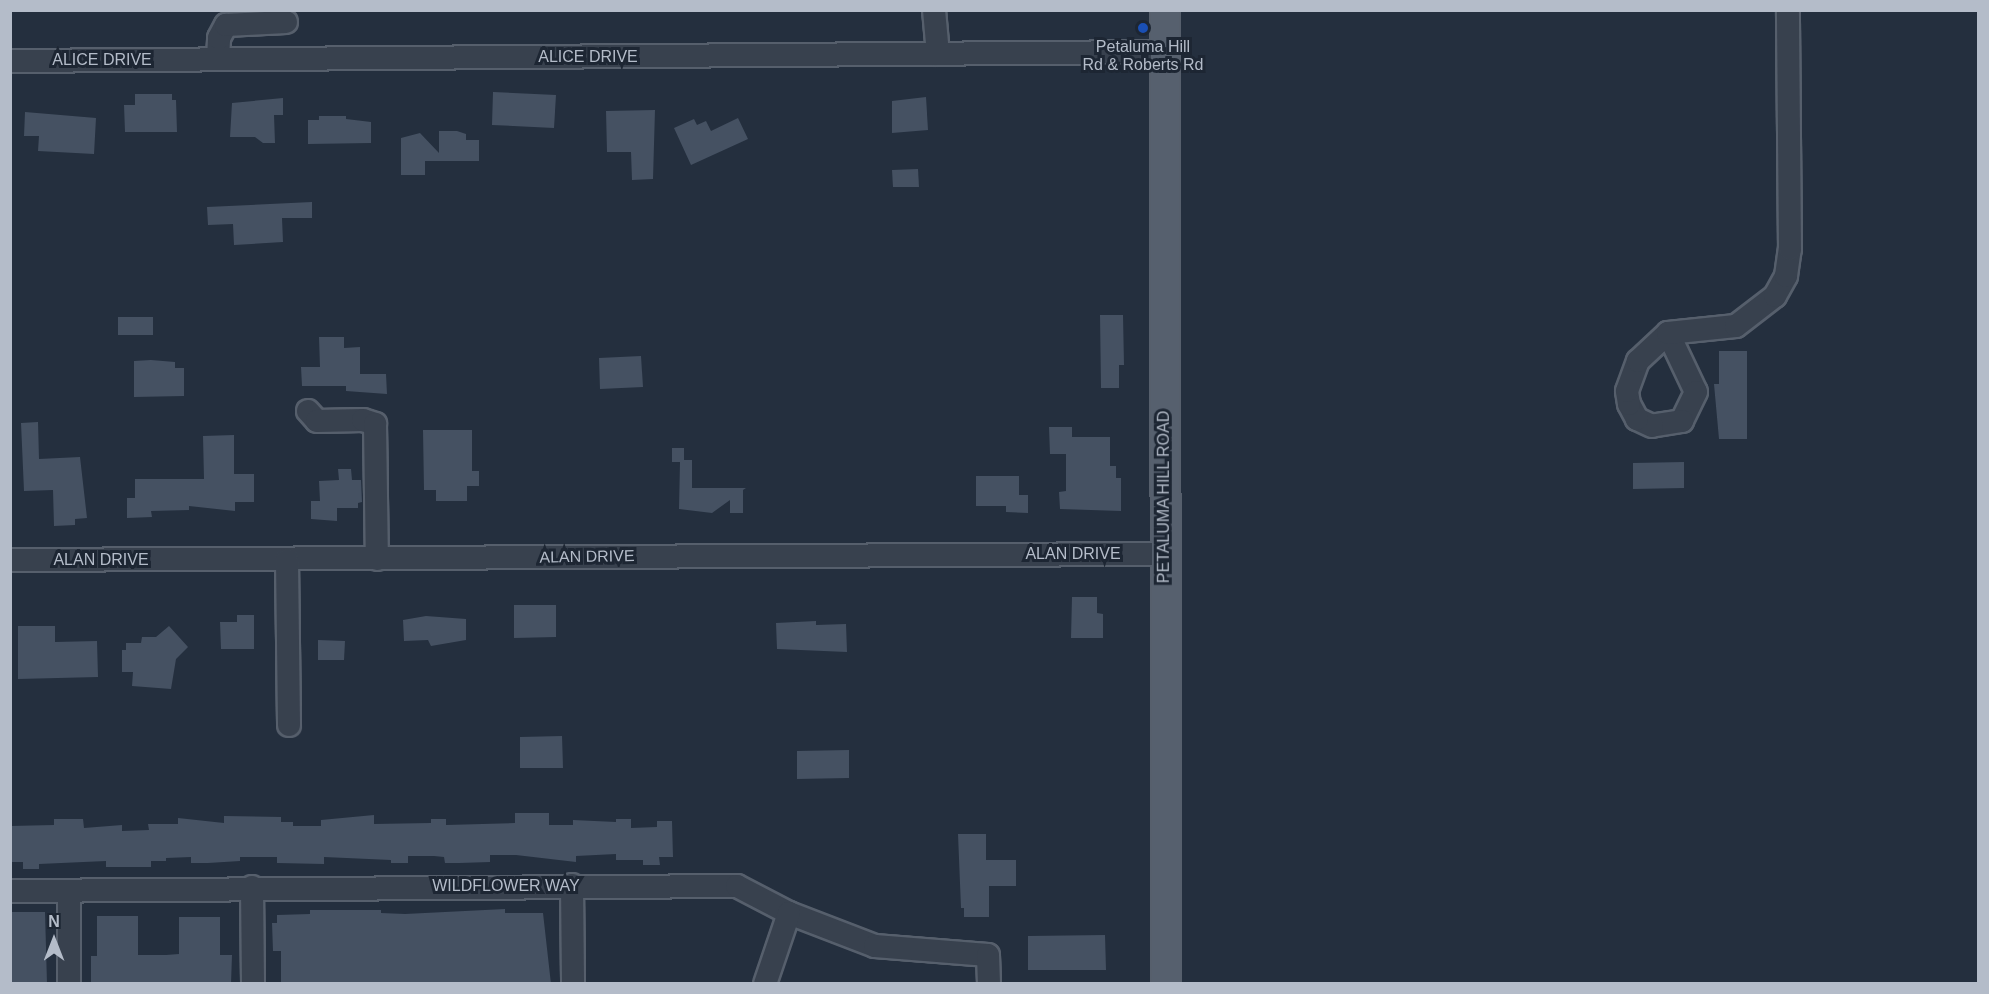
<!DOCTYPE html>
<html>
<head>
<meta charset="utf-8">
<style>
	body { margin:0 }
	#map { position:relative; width:1989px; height:994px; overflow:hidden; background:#242f3e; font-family:Arial,sans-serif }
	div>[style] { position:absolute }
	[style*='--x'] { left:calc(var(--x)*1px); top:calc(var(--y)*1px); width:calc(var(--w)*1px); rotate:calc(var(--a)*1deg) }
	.building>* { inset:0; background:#455162 }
	.roads { filter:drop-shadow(2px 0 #565f6c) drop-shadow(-2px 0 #565f6c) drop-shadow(0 2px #565f6c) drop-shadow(0 -2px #565f6c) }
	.minor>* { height:22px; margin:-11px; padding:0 11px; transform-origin:11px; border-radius:11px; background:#38414e }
	.major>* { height:28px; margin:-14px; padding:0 14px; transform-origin:14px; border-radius:14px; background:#56606e }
	.dots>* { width:16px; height:16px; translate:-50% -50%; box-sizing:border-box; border:3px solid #1d2633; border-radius:50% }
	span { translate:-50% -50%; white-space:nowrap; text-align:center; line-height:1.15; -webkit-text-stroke:6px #1d2633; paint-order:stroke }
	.poi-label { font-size:16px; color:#b4bcc9 }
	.street-label { font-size:16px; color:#b4bcc9 }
	.frame { position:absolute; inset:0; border:12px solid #b4bcc9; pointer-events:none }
	.north { position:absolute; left:24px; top:910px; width:60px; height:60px; -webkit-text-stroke:4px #1d2633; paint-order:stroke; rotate:0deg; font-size:16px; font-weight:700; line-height:24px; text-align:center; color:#b4bcc9 }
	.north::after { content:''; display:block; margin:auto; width:21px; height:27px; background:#b4bcc9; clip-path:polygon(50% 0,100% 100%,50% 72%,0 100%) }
</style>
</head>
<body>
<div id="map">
	<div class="building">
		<div style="clip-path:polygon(493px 92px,556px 95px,554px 128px,492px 125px)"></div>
		<div style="clip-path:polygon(135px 94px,172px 94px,172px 100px,176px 100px,177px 132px,125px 132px,124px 105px,135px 105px)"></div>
		<div style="clip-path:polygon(926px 97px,928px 130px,892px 133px,892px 101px)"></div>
		<div style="clip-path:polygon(283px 98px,283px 115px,274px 115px,275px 143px,263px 143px,255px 137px,230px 137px,232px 103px)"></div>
		<div style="clip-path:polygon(655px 110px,653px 179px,632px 180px,631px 152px,607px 152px,606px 111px)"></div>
		<div style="clip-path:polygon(25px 112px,96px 118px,94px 154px,38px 151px,39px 136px,24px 136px)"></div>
		<div style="clip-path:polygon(319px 116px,346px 116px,346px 119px,371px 122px,371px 143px,308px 144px,308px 120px,319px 120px)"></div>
		<div style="clip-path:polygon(738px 118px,748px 139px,691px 165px,674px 128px,694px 119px,697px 125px,706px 121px,711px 131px)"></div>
		<div style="clip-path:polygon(439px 131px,457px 131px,466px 134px,466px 140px,479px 140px,479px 161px,425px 161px,425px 175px,401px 175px,401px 138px,420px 133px,439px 153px)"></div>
		<div style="clip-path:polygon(918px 169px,919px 187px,893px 187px,892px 170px)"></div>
		<div style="clip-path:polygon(312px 202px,312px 218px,282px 218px,283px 242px,234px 245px,233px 224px,208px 225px,207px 207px)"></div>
		<div style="clip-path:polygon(1100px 315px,1123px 315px,1124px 365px,1119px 365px,1119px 388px,1101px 388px)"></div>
		<div style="clip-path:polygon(118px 317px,153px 317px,153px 335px,118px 335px)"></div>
		<div style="clip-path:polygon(319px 337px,344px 337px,344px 348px,360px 347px,360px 374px,386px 374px,387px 394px,346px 391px,346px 386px,302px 386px,301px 367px,320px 367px)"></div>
		<div style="clip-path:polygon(1719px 351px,1747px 351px,1747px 439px,1719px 439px,1714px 384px,1719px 384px)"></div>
		<div style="clip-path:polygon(641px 356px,643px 387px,600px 389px,599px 358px)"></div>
		<div style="clip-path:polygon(151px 360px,175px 362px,175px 368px,184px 368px,184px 396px,134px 397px,134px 361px)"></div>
		<div style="clip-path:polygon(38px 422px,39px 459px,80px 457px,87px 518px,75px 519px,75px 525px,54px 526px,53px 490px,24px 491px,21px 423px)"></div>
		<div style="clip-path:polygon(1049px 427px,1072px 427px,1072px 437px,1110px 437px,1110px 466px,1116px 466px,1116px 478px,1121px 478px,1121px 511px,1060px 509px,1059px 492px,1066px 491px,1066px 454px,1050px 454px)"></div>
		<div style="clip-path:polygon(423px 430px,472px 430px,472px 471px,479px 471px,479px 486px,467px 486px,467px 501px,436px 501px,436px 490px,424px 490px)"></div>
		<div style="clip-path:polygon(234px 435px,234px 474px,254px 474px,254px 502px,235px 502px,235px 511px,189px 506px,189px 510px,151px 511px,152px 517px,127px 518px,127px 498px,135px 498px,135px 479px,204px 479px,203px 436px)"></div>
		<div style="clip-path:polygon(672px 448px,684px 448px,684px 460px,692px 460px,692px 488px,746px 488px,743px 490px,743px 513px,730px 513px,730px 500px,712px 513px,679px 509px,680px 462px,672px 462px)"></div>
		<div style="clip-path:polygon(1684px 462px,1684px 488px,1633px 489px,1633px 463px)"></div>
		<div style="clip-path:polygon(338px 469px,351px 469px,352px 480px,361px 480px,362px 502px,358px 503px,358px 508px,337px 508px,337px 521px,311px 519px,311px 501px,320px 501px,319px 481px,339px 480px)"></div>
		<div style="clip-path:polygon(976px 476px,1019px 476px,1019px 495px,1028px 495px,1028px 513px,1006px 512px,1006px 506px,976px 506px)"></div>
		<div style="clip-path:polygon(1072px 597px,1097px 597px,1097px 613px,1103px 614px,1103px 638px,1071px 638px)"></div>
		<div style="clip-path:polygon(514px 605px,556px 605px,556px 637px,514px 638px)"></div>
		<div style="clip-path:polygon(237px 615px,254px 615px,254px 649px,221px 649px,220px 622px,237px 622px)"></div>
		<div style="clip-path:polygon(426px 616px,466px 619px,466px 640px,431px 646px,428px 640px,404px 641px,403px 620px)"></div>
		<div style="clip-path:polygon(816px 621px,816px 625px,846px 624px,847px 652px,777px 649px,776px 623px)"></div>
		<div style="clip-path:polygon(18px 626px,55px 626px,55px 642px,97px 641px,98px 677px,18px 679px)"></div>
		<div style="clip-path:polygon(169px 626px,188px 647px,176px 659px,171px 689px,132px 686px,133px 672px,122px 672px,122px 650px,126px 650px,126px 643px,141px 643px,142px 637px,156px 637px)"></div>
		<div style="clip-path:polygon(318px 640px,345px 641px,344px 660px,318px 660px)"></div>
		<div style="clip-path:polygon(562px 736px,563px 768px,520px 768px,520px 737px)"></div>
		<div style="clip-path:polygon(849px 750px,849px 778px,797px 779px,797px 751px)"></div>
		<div style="clip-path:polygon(515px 813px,549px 813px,549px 825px,573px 825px,573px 820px,616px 822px,616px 819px,631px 819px,631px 828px,657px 827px,657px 821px,672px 821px,673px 857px,659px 857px,660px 865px,643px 865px,643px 860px,616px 860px,616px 854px,576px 856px,576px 862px,516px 855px,490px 855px,490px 862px,459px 863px,445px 863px,444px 857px,434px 856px,408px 856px,408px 863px,391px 863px,391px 860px,324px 857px,324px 864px,277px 863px,277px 857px,240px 857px,240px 861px,208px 863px,191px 863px,191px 857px,166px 858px,166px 861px,151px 861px,151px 867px,106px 867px,106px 861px,39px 864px,39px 869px,23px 869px,23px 862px,10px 862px,10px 826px,54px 825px,54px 819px,83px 819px,84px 828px,122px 825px,122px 831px,149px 830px,148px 824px,178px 824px,178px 818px,224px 823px,224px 816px,281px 817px,281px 822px,293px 822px,293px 826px,321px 826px,321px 820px,374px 815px,374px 824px,431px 823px,431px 819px,446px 819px,446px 825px,515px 823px)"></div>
		<div style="clip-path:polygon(958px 834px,986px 834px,986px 860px,1016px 860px,1016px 886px,989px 886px,989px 917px,964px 917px,964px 908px,961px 908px)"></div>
		<div style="clip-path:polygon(505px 909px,505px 913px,543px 913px,551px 984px,281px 984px,281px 951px,273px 951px,272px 923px,277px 923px,277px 915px,310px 914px,310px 910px,381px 910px,381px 913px,405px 914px)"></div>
		<div style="clip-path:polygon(10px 912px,45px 912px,47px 984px,10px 984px)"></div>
		<div style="clip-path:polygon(97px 916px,138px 916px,138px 955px,166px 955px,179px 954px,179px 917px,220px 917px,220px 955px,232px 955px,231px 984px,91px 984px,91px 956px,97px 956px)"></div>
		<div style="clip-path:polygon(1105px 935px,1106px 970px,1028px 970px,1028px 936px)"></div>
	</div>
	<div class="roads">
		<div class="minor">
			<div style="--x:934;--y:10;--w:44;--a:84.8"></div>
			<div style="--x:218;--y:59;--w:21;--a:-87"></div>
			<div style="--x:219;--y:38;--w:15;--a:-62"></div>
			<div style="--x:226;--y:25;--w:60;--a:-2.9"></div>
			<div style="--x:10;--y:61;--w:1156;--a:-0.45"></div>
			<div style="--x:1668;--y:333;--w:65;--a:64.6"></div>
			<div style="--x:1696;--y:392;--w:32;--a:116"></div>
			<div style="--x:1682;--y:421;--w:30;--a:171"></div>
			<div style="--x:1652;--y:426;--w:17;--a:-155"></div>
			<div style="--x:1637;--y:419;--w:17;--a:-118"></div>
			<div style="--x:1629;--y:404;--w:13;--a:-99"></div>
			<div style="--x:1627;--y:391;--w:32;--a:-70"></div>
			<div style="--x:1638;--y:361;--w:41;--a:-43"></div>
			<div style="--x:1668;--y:333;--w:68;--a:-5.9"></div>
			<div style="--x:1736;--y:326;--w:49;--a:-37.6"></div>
			<div style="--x:1775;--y:296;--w:23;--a:-61"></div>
			<div style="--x:1786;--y:276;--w:27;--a:-82"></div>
			<div style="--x:1790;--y:249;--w:239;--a:-90.5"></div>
			<div style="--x:308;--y:411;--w:13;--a:48"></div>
			<div style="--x:317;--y:421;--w:46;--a:-1.2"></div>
			<div style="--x:363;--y:420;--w:13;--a:18"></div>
			<div style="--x:375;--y:424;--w:135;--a:89.2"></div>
			<div style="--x:10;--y:560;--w:1153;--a:-0.3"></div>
			<div style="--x:287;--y:560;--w:165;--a:89.3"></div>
			<div style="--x:572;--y:885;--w:99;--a:89.4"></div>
			<div style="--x:252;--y:887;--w:97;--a:89.4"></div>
			<div style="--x:10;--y:891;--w:727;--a:-0.39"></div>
			<div style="--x:737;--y:886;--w:59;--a:27.4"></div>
			<div style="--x:789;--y:913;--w:92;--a:21"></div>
			<div style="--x:875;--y:946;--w:113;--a:4.6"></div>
			<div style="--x:988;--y:955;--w:29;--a:88"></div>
			<div style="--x:69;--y:891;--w:93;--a:90"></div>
			<div style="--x:765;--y:984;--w:75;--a:-71.3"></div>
		</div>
		<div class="major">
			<div style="--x:1165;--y:10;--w:974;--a:89.94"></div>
		</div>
	</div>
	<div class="dots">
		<div style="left:1143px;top:28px;background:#1a4fb4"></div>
	</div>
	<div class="poi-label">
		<span style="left:1143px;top:56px">Petaluma Hill<br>Rd &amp; Roberts Rd</span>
	</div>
	<div class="street-label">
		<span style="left:588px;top:57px">ALICE DRIVE</span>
		<span style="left:102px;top:60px">ALICE DRIVE</span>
		<span style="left:1164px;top:497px;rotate:-90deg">PETALUMA HILL ROAD</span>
		<span style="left:1073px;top:554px">ALAN DRIVE</span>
		<span style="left:587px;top:557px;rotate:-1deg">ALAN DRIVE</span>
		<span style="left:101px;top:560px">ALAN DRIVE</span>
		<span style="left:506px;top:886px">WILDFLOWER WAY</span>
	</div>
	<div class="frame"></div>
	<div class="north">N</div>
</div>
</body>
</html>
